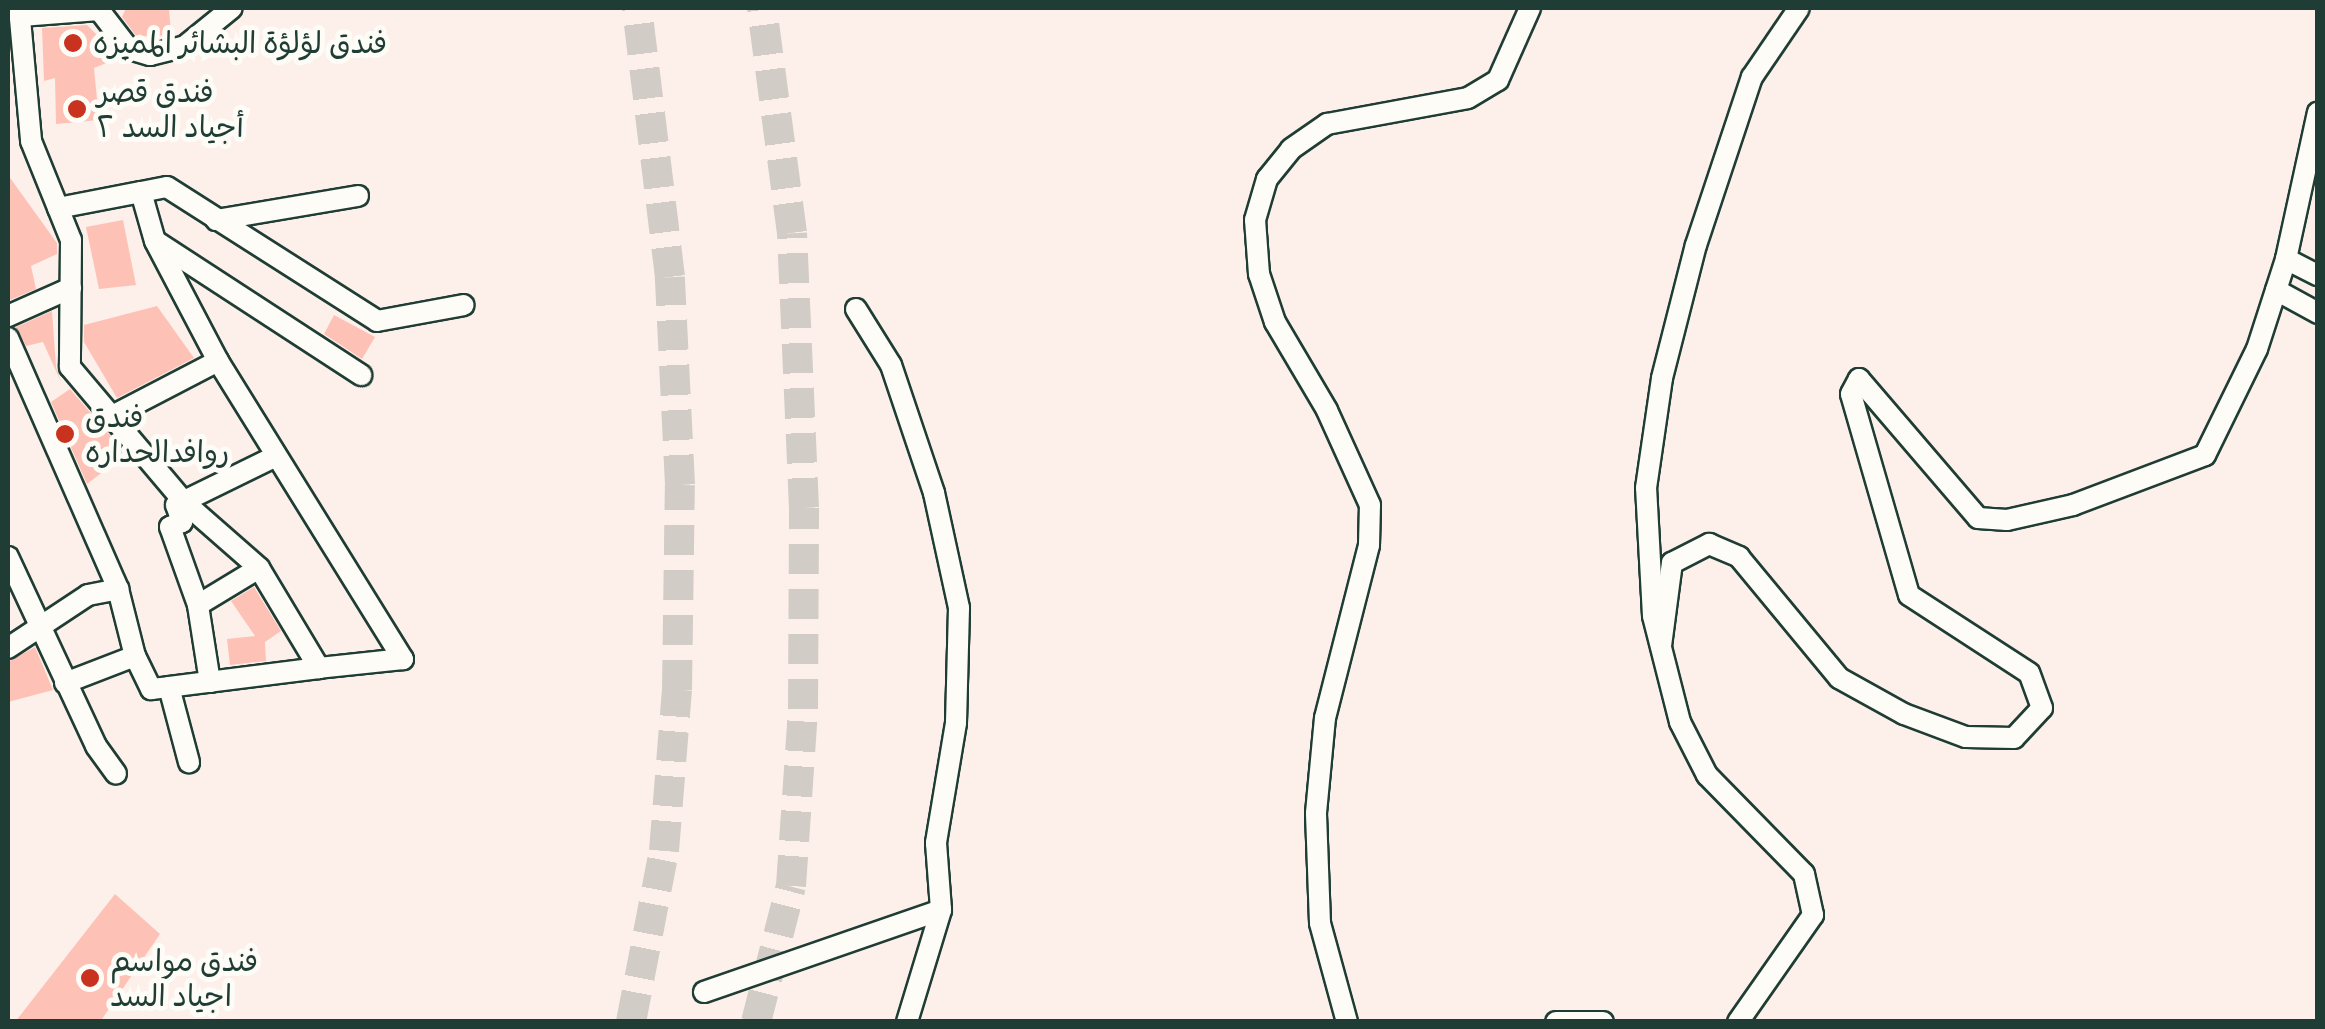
<!DOCTYPE html>
<html>
<head>
<meta charset="utf-8">
<style>
	body { margin:0 }
	#map { position:relative; width:2325px; height:1029px; overflow:hidden; background:#fdf0ea; font-family:Itim,"Playpen Sans Arabic",sans-serif }
	div>[style] { position:absolute }
	[style*='--x'] { left:calc(var(--x)*1px); top:calc(var(--y)*1px); width:calc(var(--w)*1px); rotate:calc(var(--a)*1deg) }
	.building>* { inset:0; background:#fdc2b5 }
	.highway-tunnel>* { height:30px; margin-top:-15px; transform-origin:0; background:repeating-linear-gradient(90deg,#d1ccc6 0 30px,transparent 0 45px) }
	.roads { filter:drop-shadow(2px 0 #1f3d34) drop-shadow(-2px 0 #1f3d34) drop-shadow(0 2px #1f3d34) drop-shadow(0 -2px #1f3d34) }
	.minor>* { height:20px; margin:-10px; padding:0 10px; transform-origin:10px; border-radius:10px; background:#fdfcf7 }
	.dots>* { width:28px; height:28px; translate:-50% -50%; box-sizing:border-box; border:5px solid #fdfcf7; border-radius:50% }
	span { translate:-50% -50%; white-space:nowrap; text-align:center; line-height:1.15; -webkit-text-stroke:10px #fdfcf7; paint-order:stroke }
	.poi-label { font-size:30px; color:#1f3d34 }
	.left { translate:0 -50%; text-align:left }
	.frame { position:absolute; inset:0; border:10px solid #1f3d34; pointer-events:none }
</style>
</head>
<body>
<div id="map">
	<div class="building">
		<div style="clip-path:polygon(169px 8px,171px 35px,137px 37px,122px 17px,126px 8px)"></div>
		<div style="clip-path:polygon(87px 25px,112px 50px,109px 62px,94px 68px,99px 120px,56px 124px,55px 78px,44px 81px,42px 28px)"></div>
		<div style="clip-path:polygon(8px 175px,57px 243px,57px 254px,31px 266px,36px 289px,10px 300px)"></div>
		<div style="clip-path:polygon(123px 220px,136px 285px,99px 289px,86px 227px)"></div>
		<div style="clip-path:polygon(157px 306px,194px 358px,117px 398px,84px 342px,84px 325px)"></div>
		<div style="clip-path:polygon(52px 311px,56px 367px,61px 382px,43px 342px,26px 346px,16px 327px)"></div>
		<div style="clip-path:polygon(334px 315px,375px 337px,362px 359px,324px 334px)"></div>
		<div style="clip-path:polygon(70px 389px,126px 454px,87px 484px,51px 402px)"></div>
		<div style="clip-path:polygon(254px 587px,281px 631px,265px 642px,266px 661px,230px 665px,227px 639px,255px 636px,231px 601px)"></div>
		<div style="clip-path:polygon(35px 647px,53px 690px,8px 702px,8px 662px)"></div>
		<div style="clip-path:polygon(115px 894px,160px 934px,100px 1022px,15px 1022px)"></div>
	</div>
	<div class="highway-tunnel">
		<div style="--x:631;--y:1022;--w:174;--a:-79.1"></div>
		<div style="--x:664;--y:851;--w:162;--a:-85.4"></div>
		<div style="--x:677;--y:690;--w:205;--a:-89.2"></div>
		<div style="--x:680;--y:485;--w:208;--a:-92.8"></div>
		<div style="--x:670;--y:277;--w:271;--a:-97"></div>
		<div style="--x:756;--y:1022;--w:140;--a:-75.6"></div>
		<div style="--x:791;--y:886;--w:177;--a:-86.1"></div>
		<div style="--x:803;--y:709;--w:201;--a:-89.7"></div>
		<div style="--x:804;--y:508;--w:275;--a:-92.5"></div>
		<div style="--x:792;--y:233;--w:227;--a:-97.6"></div>
	</div>
	<div class="roads">
		<div class="minor">
			<div style="--x:19;--y:8;--w:134;--a:84.8"></div>
			<div style="--x:31;--y:141;--w:107;--a:68"></div>
			<div style="--x:71;--y:240;--w:127;--a:90.5"></div>
			<div style="--x:70;--y:367;--w:177;--a:49.8"></div>
			<div style="--x:184;--y:502;--w:100;--a:41.3"></div>
			<div style="--x:259;--y:568;--w:117;--a:59"></div>
			<div style="--x:319;--y:668;--w:151;--a:172.8"></div>
			<div style="--x:21;--y:16;--w:78;--a:-4.4"></div>
			<div style="--x:99;--y:10;--w:49;--a:52.4"></div>
			<div style="--x:129;--y:49;--w:22;--a:16"></div>
			<div style="--x:150;--y:55;--w:36;--a:-14"></div>
			<div style="--x:185;--y:46;--w:60;--a:-39"></div>
			<div style="--x:141;--y:192;--w:26;--a:-11"></div>
			<div style="--x:167;--y:187;--w:249;--a:32.5"></div>
			<div style="--x:377;--y:321;--w:88;--a:-10.4"></div>
			<div style="--x:58;--y:208;--w:85;--a:-10.9"></div>
			<div style="--x:141;--y:192;--w:51;--a:74.1"></div>
			<div style="--x:155;--y:241;--w:136;--a:62.3"></div>
			<div style="--x:218;--y:361;--w:351;--a:58.2"></div>
			<div style="--x:403;--y:659;--w:84;--a:173.9"></div>
			<div style="--x:216;--y:220;--w:144;--a:-9.6"></div>
			<div style="--x:157;--y:242;--w:244;--a:33.1"></div>
			<div style="--x:2286;--y:259;--w:150;--a:-77.7"></div>
			<div style="--x:2276;--y:290;--w:48;--a:28.7"></div>
			<div style="--x:856;--y:309;--w:66;--a:58"></div>
			<div style="--x:891;--y:365;--w:135;--a:71.4"></div>
			<div style="--x:934;--y:493;--w:118;--a:77.7"></div>
			<div style="--x:959;--y:608;--w:115;--a:91.5"></div>
			<div style="--x:956;--y:723;--w:122;--a:99.5"></div>
			<div style="--x:936;--y:843;--w:67;--a:85.7"></div>
			<div style="--x:941;--y:910;--w:117;--a:106.9"></div>
			<div style="--x:8;--y:316;--w:69;--a:-24"></div>
			<div style="--x:8;--y:338;--w:274;--a:66.3"></div>
			<div style="--x:118;--y:589;--w:69;--a:75.8"></div>
			<div style="--x:135;--y:656;--w:37;--a:64"></div>
			<div style="--x:151;--y:689;--w:18;--a:-6"></div>
			<div style="--x:169;--y:687;--w:78;--a:75.1"></div>
			<div style="--x:116;--y:414;--w:115;--a:-27.5"></div>
			<div style="--x:8;--y:557;--w:208;--a:65"></div>
			<div style="--x:96;--y:746;--w:34;--a:54"></div>
			<div style="--x:198;--y:605;--w:71;--a:-31.2"></div>
			<div style="--x:1661;--y:646;--w:84;--a:-82.5"></div>
			<div style="--x:1672;--y:563;--w:42;--a:-27.2"></div>
			<div style="--x:1709;--y:544;--w:33;--a:23"></div>
			<div style="--x:1739;--y:557;--w:157;--a:50.4"></div>
			<div style="--x:1839;--y:678;--w:74;--a:29"></div>
			<div style="--x:1904;--y:714;--w:66;--a:20.4"></div>
			<div style="--x:1966;--y:737;--w:48;--a:1.2"></div>
			<div style="--x:2014;--y:738;--w:41;--a:-47"></div>
			<div style="--x:2042;--y:708;--w:37;--a:-110"></div>
			<div style="--x:2029;--y:673;--w:143;--a:-147"></div>
			<div style="--x:1909;--y:595;--w:209;--a:-106.1"></div>
			<div style="--x:1851;--y:394;--w:17;--a:-62"></div>
			<div style="--x:1859;--y:379;--w:183;--a:49.4"></div>
			<div style="--x:1978;--y:518;--w:29;--a:4"></div>
			<div style="--x:2007;--y:520;--w:68;--a:-12.8"></div>
			<div style="--x:2073;--y:505;--w:141;--a:-20.7"></div>
			<div style="--x:2205;--y:455;--w:118;--a:-63.9"></div>
			<div style="--x:2257;--y:349;--w:95;--a:-72.1"></div>
			<div style="--x:2286;--y:259;--w:36;--a:27"></div>
			<div style="--x:8;--y:648;--w:96;--a:-33.5"></div>
			<div style="--x:88;--y:595;--w:31;--a:-11"></div>
			<div style="--x:210;--y:682;--w:78;--a:-98.9"></div>
			<div style="--x:198;--y:605;--w:83;--a:-109.7"></div>
			<div style="--x:170;--y:527;--w:13;--a:-23"></div>
			<div style="--x:182;--y:522;--w:18;--a:-109"></div>
			<div style="--x:176;--y:505;--w:109;--a:-26.1"></div>
			<div style="--x:65;--y:683;--w:75;--a:-21.1"></div>
			<div style="--x:704;--y:992;--w:251;--a:-19.1"></div>
			<div style="--x:1347;--y:1022;--w:103;--a:-105.3"></div>
			<div style="--x:1320;--y:923;--w:110;--a:-92.1"></div>
			<div style="--x:1316;--y:813;--w:95;--a:-84.6"></div>
			<div style="--x:1325;--y:718;--w:179;--a:-75.7"></div>
			<div style="--x:1369;--y:545;--w:40;--a:-88.6"></div>
			<div style="--x:1370;--y:505;--w:104;--a:-114.4"></div>
			<div style="--x:1327;--y:410;--w:102;--a:-120.6"></div>
			<div style="--x:1275;--y:322;--w:51;--a:-108.4"></div>
			<div style="--x:1259;--y:274;--w:54;--a:-94.2"></div>
			<div style="--x:1255;--y:220;--w:43;--a:-73.7"></div>
			<div style="--x:1267;--y:179;--w:38;--a:-51"></div>
			<div style="--x:1291;--y:149;--w:44;--a:-34.8"></div>
			<div style="--x:1327;--y:124;--w:143;--a:-10.4"></div>
			<div style="--x:1468;--y:98;--w:35;--a:-31"></div>
			<div style="--x:1498;--y:80;--w:79;--a:-66"></div>
			<div style="--x:1556;--y:1022;--w:47;--a:0"></div>
			<div style="--x:1738;--y:1022;--w:131;--a:-55"></div>
			<div style="--x:1813;--y:915;--w:42;--a:-102.4"></div>
			<div style="--x:1804;--y:874;--w:139;--a:-134.4"></div>
			<div style="--x:1707;--y:775;--w:59;--a:-117"></div>
			<div style="--x:1680;--y:722;--w:109;--a:-104.3"></div>
			<div style="--x:1653;--y:616;--w:128;--a:-93.1"></div>
			<div style="--x:1646;--y:488;--w:111;--a:-81.7"></div>
			<div style="--x:1662;--y:378;--w:137;--a:-75.7"></div>
			<div style="--x:1696;--y:245;--w:177;--a:-71.6"></div>
			<div style="--x:1752;--y:77;--w:83;--a:-55.7"></div>
		</div>
	</div>
	<div class="dots">
		<div style="left:73px;top:43px;background:#c8321e"></div>
		<div style="left:77px;top:109px;background:#c8321e"></div>
		<div style="left:65px;top:434px;background:#c8321e"></div>
		<div style="left:90px;top:978px;background:#c8321e"></div>
	</div>
	<div class="poi-label">
		<span class="left" style="left:93px;top:43px">فندق لؤلؤة البشائر المميزه</span>
		<span class="left" style="left:97px;top:109px">فندق قصر<br>أجياد السد ٢</span>
		<span class="left" style="left:85px;top:434px">فندق<br>روافدالحدارہ</span>
		<span class="left" style="left:110px;top:978px">فندق مواسم<br>اجياد السد</span>
	</div>
	<div class="frame"></div>
</div>
</body>
</html>
